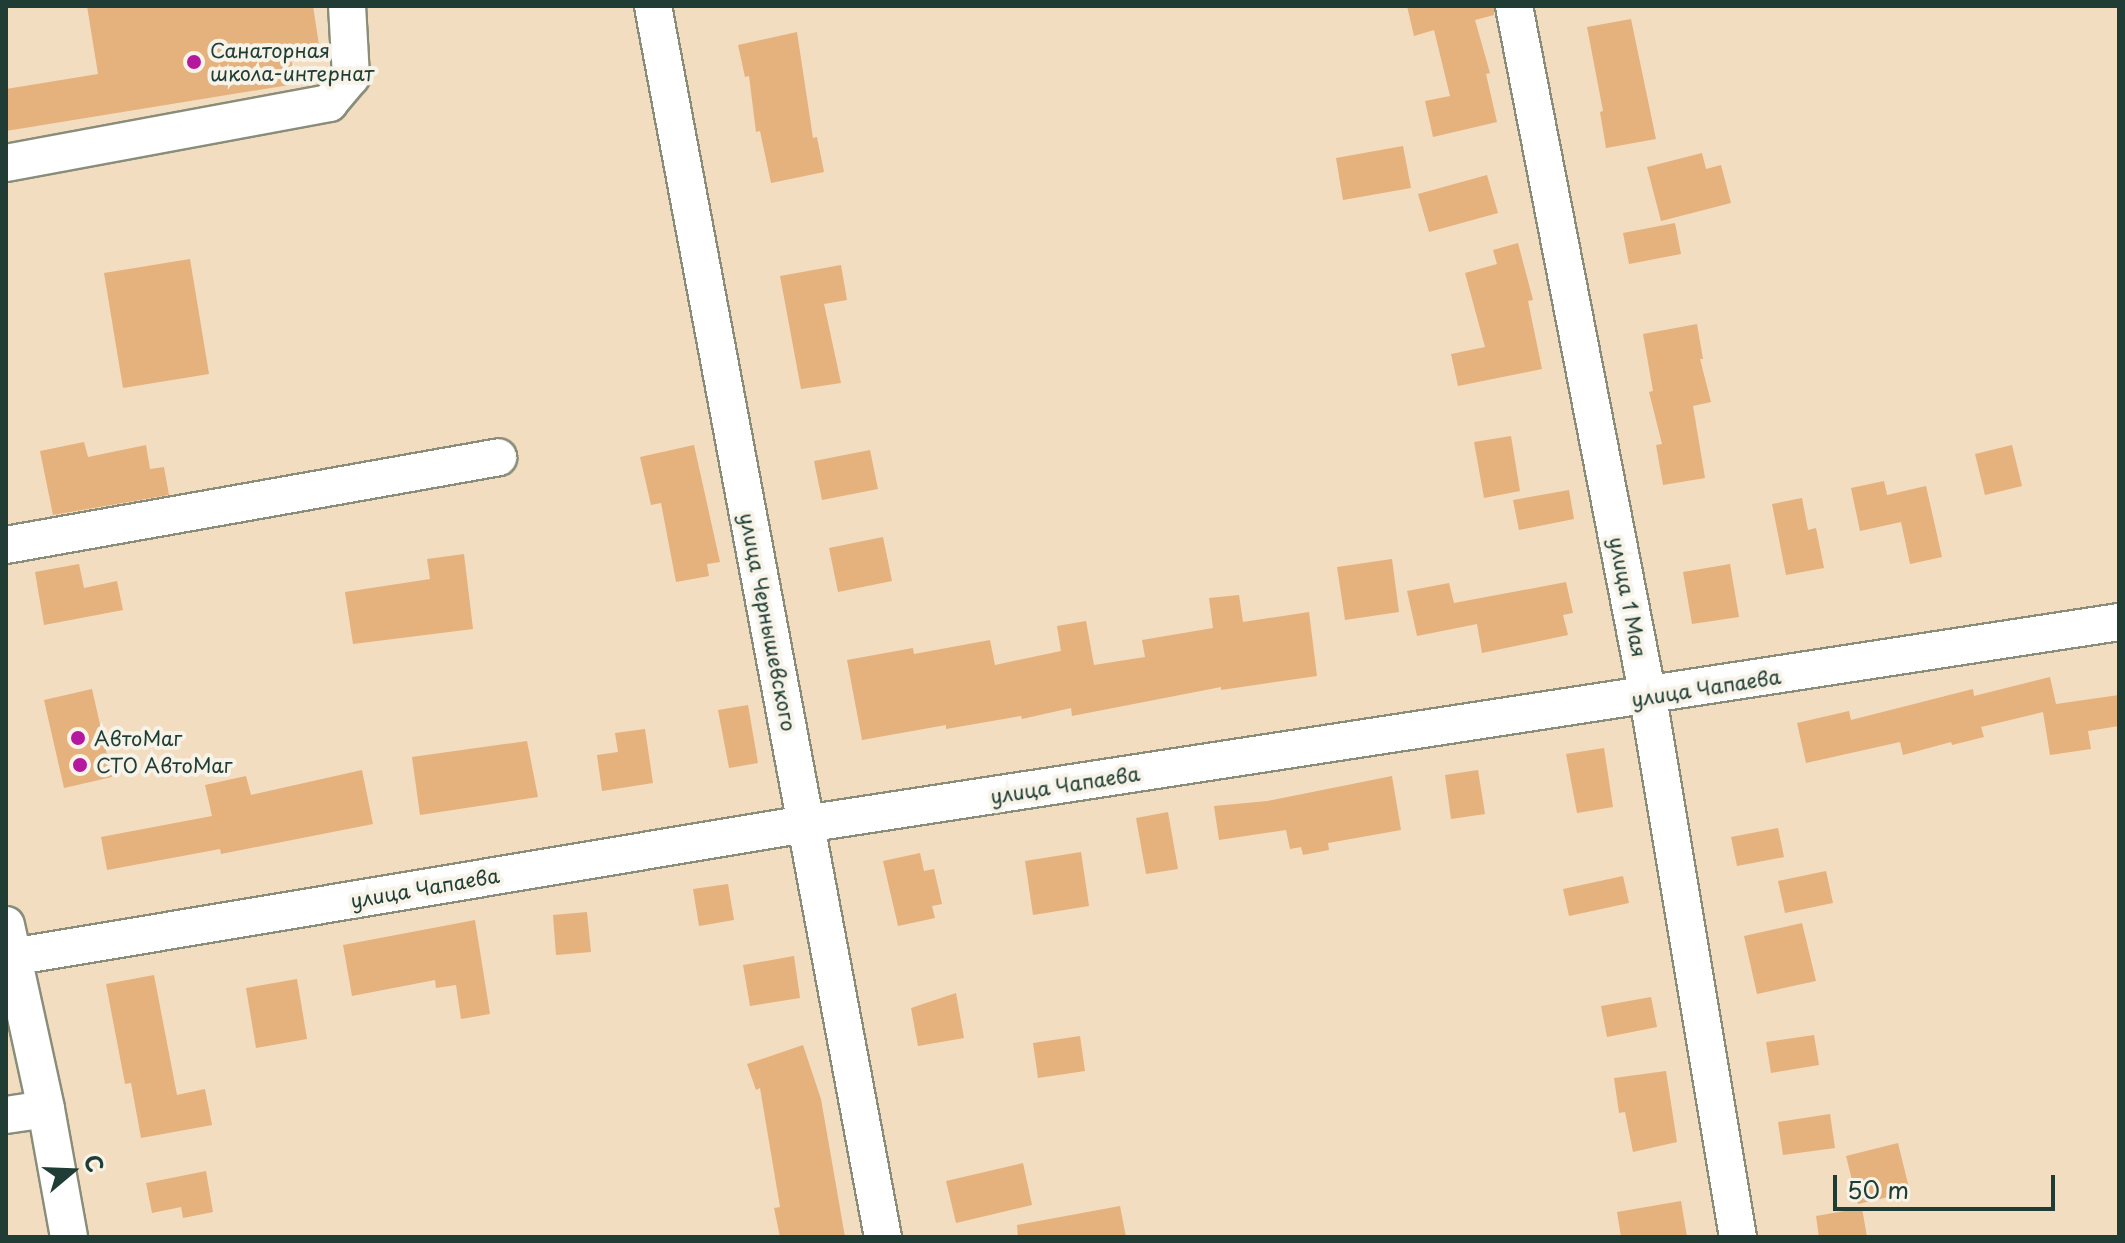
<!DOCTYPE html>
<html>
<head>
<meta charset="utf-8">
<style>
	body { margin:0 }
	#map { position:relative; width:2125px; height:1243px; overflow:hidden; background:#f3ddc0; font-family:"Playpen Sans",sans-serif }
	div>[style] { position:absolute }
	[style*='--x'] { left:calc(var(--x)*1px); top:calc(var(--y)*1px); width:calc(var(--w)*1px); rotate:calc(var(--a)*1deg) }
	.building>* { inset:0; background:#e5b17d }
	.roads { filter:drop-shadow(2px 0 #898d7a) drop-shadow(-2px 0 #898d7a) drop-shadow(0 2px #898d7a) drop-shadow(0 -2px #898d7a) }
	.minor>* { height:36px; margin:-18px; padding:0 18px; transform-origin:18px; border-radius:18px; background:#fff }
	.dots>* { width:22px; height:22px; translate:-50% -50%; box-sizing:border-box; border:4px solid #f7f3e8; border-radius:50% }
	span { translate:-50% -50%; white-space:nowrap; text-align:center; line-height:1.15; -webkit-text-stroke:8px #f7f3e8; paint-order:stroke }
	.poi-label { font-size:20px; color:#1f3d34 }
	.left { translate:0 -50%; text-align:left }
	.street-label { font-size:20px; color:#1f3d34 }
	.frame { position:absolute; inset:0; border:8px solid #1f3d34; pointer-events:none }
	.north { position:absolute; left:32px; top:1131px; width:80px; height:80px; -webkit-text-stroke:6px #f7f3e8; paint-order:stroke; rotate:71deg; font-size:22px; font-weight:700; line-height:32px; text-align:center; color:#1f3d34 }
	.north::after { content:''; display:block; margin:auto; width:28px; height:36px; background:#1f3d34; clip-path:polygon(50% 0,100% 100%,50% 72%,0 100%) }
	.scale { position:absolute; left:1833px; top:1175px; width:222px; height:36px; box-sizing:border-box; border:4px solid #1f3d34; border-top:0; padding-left:10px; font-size:24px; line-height:28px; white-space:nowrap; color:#1f3d34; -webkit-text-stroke:6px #f7f3e8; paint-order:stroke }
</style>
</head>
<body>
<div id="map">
	<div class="building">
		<div style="clip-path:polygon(87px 6px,313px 6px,319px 45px,290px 50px,295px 84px,6px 131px,6px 89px,98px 74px)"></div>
		<div style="clip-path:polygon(1407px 6px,1494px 6px,1494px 15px,1475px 20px,1490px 73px,1486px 74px,1497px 122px,1433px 137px,1425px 101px,1450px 96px,1434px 30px,1414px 36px)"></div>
		<div style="clip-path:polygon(1631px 19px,1656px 139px,1606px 148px,1600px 112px,1603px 111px,1587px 27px)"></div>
		<div style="clip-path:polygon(797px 32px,813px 138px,817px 137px,824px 172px,771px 183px,760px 131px,756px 132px,749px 76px,745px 77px,738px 45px)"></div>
		<div style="clip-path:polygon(1403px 146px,1411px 188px,1343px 200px,1336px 158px)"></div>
		<div style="clip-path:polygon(1702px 153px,1706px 169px,1721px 165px,1731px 203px,1661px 221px,1647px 167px)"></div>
		<div style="clip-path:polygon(1487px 175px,1498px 213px,1429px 232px,1418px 194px)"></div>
		<div style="clip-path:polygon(1675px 223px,1681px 254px,1629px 264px,1623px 233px)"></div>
		<div style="clip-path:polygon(1518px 243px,1533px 300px,1528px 301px,1542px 369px,1458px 386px,1451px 354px,1485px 347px,1465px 273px,1497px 264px,1493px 250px)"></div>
		<div style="clip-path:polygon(190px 259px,209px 374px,123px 388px,104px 273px)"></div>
		<div style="clip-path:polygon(841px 265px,847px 300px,824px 304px,841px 383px,801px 389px,780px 276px)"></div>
		<div style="clip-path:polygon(1697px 324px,1703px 359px,1700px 359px,1711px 402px,1693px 406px,1705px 478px,1663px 485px,1656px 445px,1662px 444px,1649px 392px,1653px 391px,1643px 334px)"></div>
		<div style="clip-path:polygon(1511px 436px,1520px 491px,1484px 498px,1474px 442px)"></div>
		<div style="clip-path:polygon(84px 442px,88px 457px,146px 445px,150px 469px,164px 467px,169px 495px,53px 515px,40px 451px)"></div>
		<div style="clip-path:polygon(694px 445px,720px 562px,707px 564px,709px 576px,676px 582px,661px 503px,651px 505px,640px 457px)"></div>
		<div style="clip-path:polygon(2012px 445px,2022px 486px,1985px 495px,1975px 454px)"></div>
		<div style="clip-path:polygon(870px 450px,878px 489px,822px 500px,814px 461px)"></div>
		<div style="clip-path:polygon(1884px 481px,1887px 495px,1926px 486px,1942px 557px,1910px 564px,1901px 522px,1860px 531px,1851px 488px)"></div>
		<div style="clip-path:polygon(1569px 490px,1574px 519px,1519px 530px,1513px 500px)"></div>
		<div style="clip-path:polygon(1802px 498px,1808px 530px,1816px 528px,1824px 568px,1786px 575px,1772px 504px)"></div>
		<div style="clip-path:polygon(883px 537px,892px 581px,838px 592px,829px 548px)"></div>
		<div style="clip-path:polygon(464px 554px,473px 629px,353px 644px,345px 592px,430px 579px,427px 559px)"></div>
		<div style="clip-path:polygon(1392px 559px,1399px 612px,1345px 620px,1337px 567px)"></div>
		<div style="clip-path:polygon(79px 564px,84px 588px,117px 581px,123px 610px,44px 625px,35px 572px)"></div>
		<div style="clip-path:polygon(1730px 564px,1739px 617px,1692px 624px,1683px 572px)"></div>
		<div style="clip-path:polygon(1566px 582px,1573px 613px,1563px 615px,1568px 635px,1482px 653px,1477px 624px,1417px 636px,1407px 591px,1449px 583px,1454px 603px)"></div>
		<div style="clip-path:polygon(1239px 595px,1243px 622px,1309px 612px,1317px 676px,1221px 690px,1221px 687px,1072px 716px,1071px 708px,1022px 719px,1021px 716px,946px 729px,946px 725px,862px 740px,847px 660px,913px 648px,914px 654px,990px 640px,995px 665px,1061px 651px,1057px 626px,1086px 621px,1094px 665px,1145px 657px,1142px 640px,1213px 628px,1209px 598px)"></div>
		<div style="clip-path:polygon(2050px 677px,2056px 704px,2119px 695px,2119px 726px,2088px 731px,2091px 749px,2050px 755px,2043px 712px,1981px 727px,1984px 737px,1952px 745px,1951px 742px,1903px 755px,1900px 742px,1806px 763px,1797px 723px,1849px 711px,1851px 720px,1973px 689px,1974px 696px)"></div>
		<div style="clip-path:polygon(92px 689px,112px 777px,64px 788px,44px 700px)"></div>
		<div style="clip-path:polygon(748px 705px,758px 763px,729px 768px,718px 710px)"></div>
		<div style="clip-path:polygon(645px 729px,653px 783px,602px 791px,597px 755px,618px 752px,615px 733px)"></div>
		<div style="clip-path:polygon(527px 741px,538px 797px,420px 815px,412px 757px)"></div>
		<div style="clip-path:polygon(1604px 748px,1613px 807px,1577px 813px,1566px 754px)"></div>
		<div style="clip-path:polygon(362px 770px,373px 824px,221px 854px,220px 849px,107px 870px,101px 837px,212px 816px,205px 785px,246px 776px,251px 795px)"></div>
		<div style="clip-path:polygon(1478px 770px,1485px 814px,1451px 819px,1445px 775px)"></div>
		<div style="clip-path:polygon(1392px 776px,1401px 830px,1328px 843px,1329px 850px,1303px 855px,1301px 847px,1290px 849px,1286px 830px,1219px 840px,1214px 806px,1267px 801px)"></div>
		<div style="clip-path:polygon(1168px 812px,1178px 869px,1146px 874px,1136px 818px)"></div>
		<div style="clip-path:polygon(1778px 828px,1784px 857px,1737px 866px,1731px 837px)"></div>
		<div style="clip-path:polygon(1081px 852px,1089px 906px,1033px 915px,1025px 861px)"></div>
		<div style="clip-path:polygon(920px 853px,924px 871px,934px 869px,942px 904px,932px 906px,935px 918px,898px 926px,883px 861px)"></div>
		<div style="clip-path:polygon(1826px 871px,1833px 903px,1785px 913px,1778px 881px)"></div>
		<div style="clip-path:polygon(1623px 876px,1629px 903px,1569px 916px,1563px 889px)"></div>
		<div style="clip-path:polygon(728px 884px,734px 920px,699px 926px,693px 889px)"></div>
		<div style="clip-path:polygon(587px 912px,591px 952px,556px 955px,553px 915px)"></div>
		<div style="clip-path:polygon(475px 920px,490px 1014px,461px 1019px,456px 985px,436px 988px,435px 980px,352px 996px,343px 945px)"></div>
		<div style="clip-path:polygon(1802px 923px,1816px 981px,1757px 994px,1744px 936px)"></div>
		<div style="clip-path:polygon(794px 956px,800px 998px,750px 1006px,743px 965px)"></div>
		<div style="clip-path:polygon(154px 975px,177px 1095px,205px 1089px,212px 1125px,141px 1138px,131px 1083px,125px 1084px,106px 984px)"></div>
		<div style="clip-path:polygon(297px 979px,307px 1039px,256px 1048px,246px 988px)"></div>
		<div style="clip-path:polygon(956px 993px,964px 1038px,918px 1046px,911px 1008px)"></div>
		<div style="clip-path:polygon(1651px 997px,1657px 1027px,1607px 1037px,1601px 1006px)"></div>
		<div style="clip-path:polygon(1814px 1035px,1819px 1065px,1771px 1073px,1766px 1042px)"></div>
		<div style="clip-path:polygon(1080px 1036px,1085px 1071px,1038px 1078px,1033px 1043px)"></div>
		<div style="clip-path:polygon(803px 1045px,821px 1099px,845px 1237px,780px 1237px,774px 1208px,780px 1207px,760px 1088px,756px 1090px,747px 1064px)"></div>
		<div style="clip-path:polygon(1666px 1071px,1677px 1142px,1633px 1152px,1625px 1112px,1619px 1113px,1614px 1078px)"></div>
		<div style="clip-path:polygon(1830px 1114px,1835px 1148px,1783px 1155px,1778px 1122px)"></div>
		<div style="clip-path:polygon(1898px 1143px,1910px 1192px,1858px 1204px,1846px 1156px)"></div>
		<div style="clip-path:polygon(1023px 1163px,1032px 1205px,956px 1223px,946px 1181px)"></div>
		<div style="clip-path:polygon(206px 1171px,213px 1212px,183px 1218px,181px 1207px,152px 1213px,146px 1183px)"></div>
		<div style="clip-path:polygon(1681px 1201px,1687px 1237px,1621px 1237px,1617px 1212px)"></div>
		<div style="clip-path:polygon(1120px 1206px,1126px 1237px,1018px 1237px,1017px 1225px)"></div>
		<div style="clip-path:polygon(1862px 1208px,1867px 1237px,1819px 1237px,1816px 1216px)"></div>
	</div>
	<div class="roads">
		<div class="minor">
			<div style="--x:653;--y:6;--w:1252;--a:79.42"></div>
			<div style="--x:1514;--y:6;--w:704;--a:79.03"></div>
			<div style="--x:1648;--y:697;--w:547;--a:80.54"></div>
			<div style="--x:6;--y:163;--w:329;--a:-10.5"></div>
			<div style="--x:329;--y:103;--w:34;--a:-50"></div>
			<div style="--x:351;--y:77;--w:71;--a:-93.2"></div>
			<div style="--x:6;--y:545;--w:500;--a:-10.1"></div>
			<div style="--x:6;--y:925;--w:188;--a:77.7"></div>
			<div style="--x:46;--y:1109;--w:130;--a:79.8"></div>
			<div style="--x:12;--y:957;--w:804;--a:-9.52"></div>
			<div style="--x:805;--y:824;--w:1329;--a:-8.74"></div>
			<div style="--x:6;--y:1115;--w:40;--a:-8.5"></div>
		</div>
	</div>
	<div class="dots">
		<div style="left:194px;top:62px;background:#b5179e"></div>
		<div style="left:78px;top:738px;background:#b5179e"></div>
		<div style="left:80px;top:765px;background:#b5179e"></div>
	</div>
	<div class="poi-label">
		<span class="left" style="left:210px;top:62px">Санаторная<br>школа-интернат</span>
		<span class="left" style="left:94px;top:738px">АвтоМаг</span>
		<span class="left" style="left:96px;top:765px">СТО АвтоМаг</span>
	</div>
	<div class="street-label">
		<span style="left:1628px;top:597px;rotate:79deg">улица 1 Мая</span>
		<span style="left:768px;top:622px;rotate:79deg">улица Чернышевского</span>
		<span style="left:1706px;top:688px;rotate:-9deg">улица Чапаева</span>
		<span style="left:1065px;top:785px;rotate:-9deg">улица Чапаева</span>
		<span style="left:425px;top:888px;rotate:-10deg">улица Чапаева</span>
	</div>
	<div class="frame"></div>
	<div class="north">С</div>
	<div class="scale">50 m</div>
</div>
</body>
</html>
